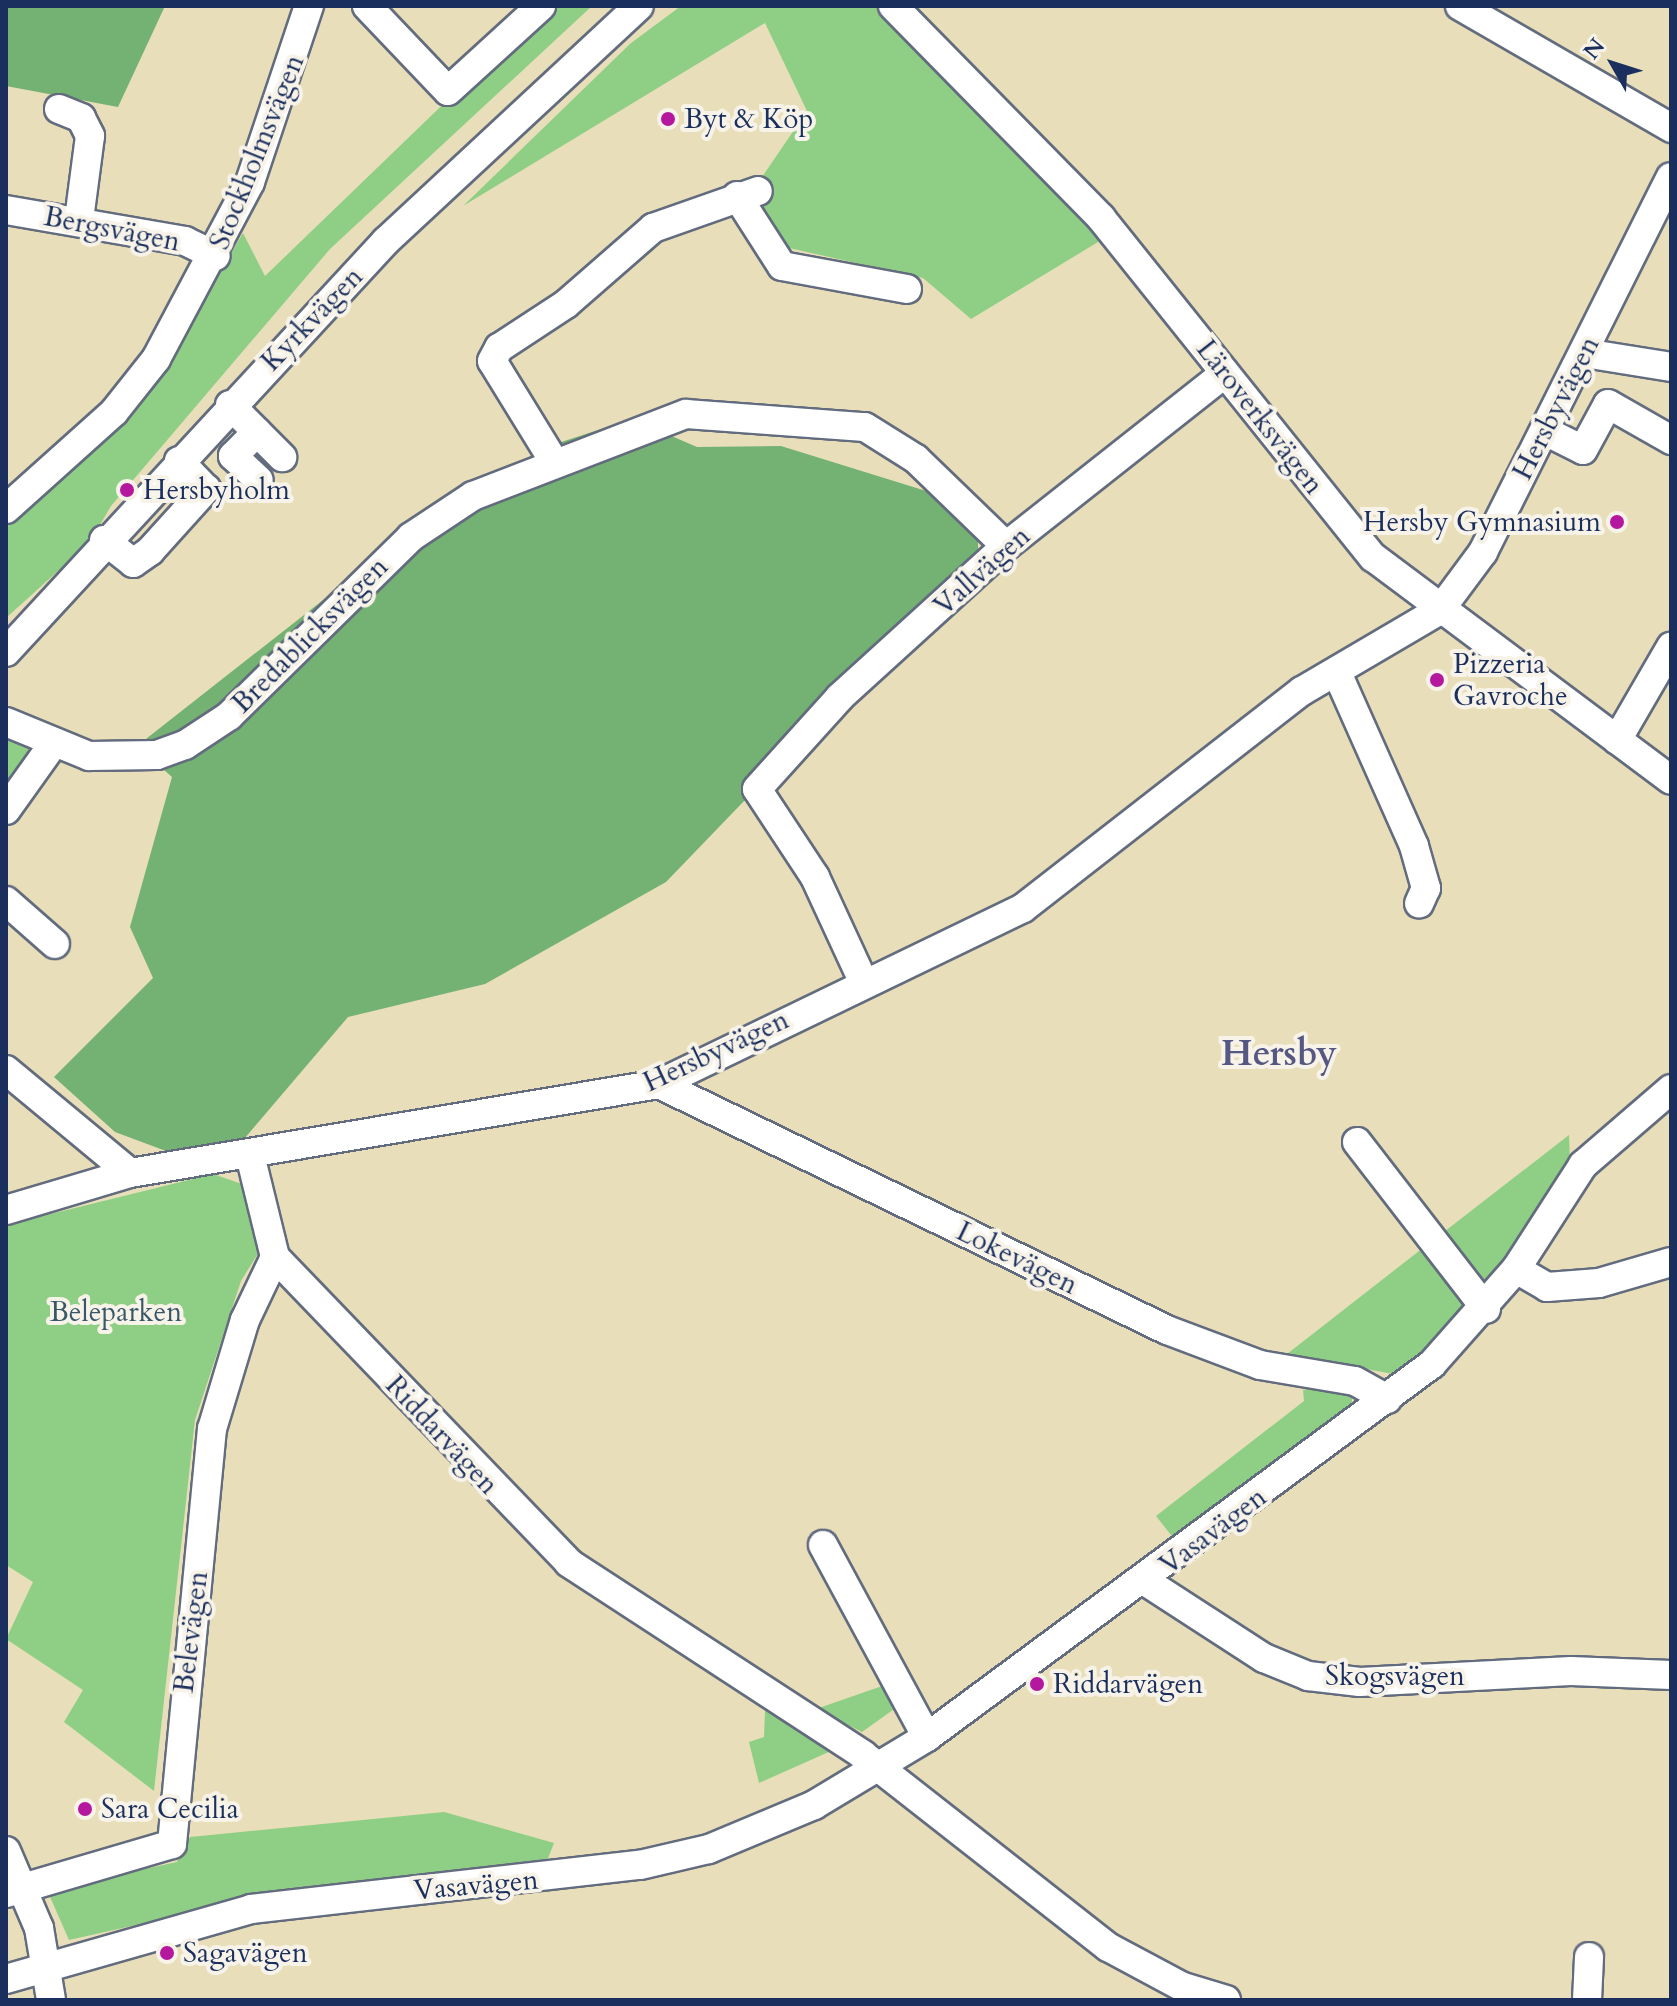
<!DOCTYPE html>
<html>
<head>
<meta charset="utf-8">
<style>
	body { margin:0 }
	#map { position:relative; width:1677px; height:2006px; overflow:hidden; background:#e8deb9; font-family:Cardo,serif }
	div>[style] { position:absolute }
	[style*='--x'] { left:calc(var(--x)*1px); top:calc(var(--y)*1px); width:calc(var(--w)*1px); rotate:calc(var(--a)*1deg) }
	.green>* { inset:0; background:#8fcf85 }
	.forest>* { inset:0; background:#73b272 }
	.roads { filter:drop-shadow(2px 0 #636c7e) drop-shadow(-2px 0 #636c7e) drop-shadow(0 2px #636c7e) drop-shadow(0 -2px #636c7e) }
	.minor>* { height:28px; margin:-14px; padding:0 14px; transform-origin:14px; border-radius:14px; background:#fff }
	.dots>* { width:22px; height:22px; translate:-50% -50%; box-sizing:border-box; border:4px solid #f7f3e8; border-radius:50% }
	span { translate:-50% -50%; white-space:nowrap; text-align:center; line-height:1.15; -webkit-text-stroke:8px #f7f3e8; paint-order:stroke }
	.poi-label { font-size:28px; color:#1b2f5e }
	.left { translate:0 -50%; text-align:left }
	.right { translate:-100% -50%; text-align:right }
	.street-label { font-size:28px; color:#1b2f5e }
	.park-label { font-size:28px; color:#385768 }
	.district-label { font-size:36px; color:#545883; font-weight:700 }
	.frame { position:absolute; inset:0; border:8px solid #1b2f5e; pointer-events:none }
	.north { position:absolute; left:1573px; top:24px; width:80px; height:80px; -webkit-text-stroke:6px #f7f3e8; paint-order:stroke; rotate:309deg; font-size:22px; font-weight:700; line-height:32px; text-align:center; color:#1b2f5e }
	.north::after { content:''; display:block; margin:auto; width:28px; height:36px; background:#1b2f5e; clip-path:polygon(50% 0,100% 100%,50% 72%,0 100%) }
</style>
</head>
<body>
<div id="map">
	<div class="green">
		<div style="clip-path:polygon(545px 6px,592px 6px,330px 249px,111px 506px,90px 542px,6px 618px,6px 518px,166px 362px,243px 233px,265px 276px)"></div>
		<div style="clip-path:polygon(681px 6px,891px 6px,1103px 239px,971px 319px,923px 278px,780px 246px,759px 219px,758px 183px,807px 111px,765px 23px,463px 206px,631px 43px)"></div>
		<div style="clip-path:polygon(6px 732px,36px 745px,6px 794px)"></div>
		<div style="clip-path:polygon(1569px 1135px,1570px 1164px,1522px 1247px,1482px 1293px,1440px 1235px)"></div>
		<div style="clip-path:polygon(213px 1174px,242px 1184px,259px 1252px,241px 1281px,195px 1420px,154px 1791px,64px 1722px,83px 1690px,6px 1639px,33px 1582px,6px 1565px,6px 1225px)"></div>
		<div style="clip-path:polygon(1428px 1244px,1472px 1301px,1464px 1322px,1398px 1375px,1287px 1354px)"></div>
		<div style="clip-path:polygon(1336px 1384px,1352px 1395px,1352px 1411px,1178px 1544px,1156px 1516px,1304px 1401px,1303px 1390px)"></div>
		<div style="clip-path:polygon(885px 1685px,904px 1702px,862px 1732px,816px 1709px)"></div>
		<div style="clip-path:polygon(765px 1710px,776px 1710px,840px 1747px,759px 1783px,749px 1742px,764px 1737px)"></div>
		<div style="clip-path:polygon(444px 1812px,554px 1843px,545px 1866px,288px 1891px,69px 1940px,47px 1890px,177px 1862px,190px 1837px)"></div>
	</div>
	<div class="forest">
		<div style="clip-path:polygon(6px 6px,165px 6px,118px 107px,6px 86px)"></div>
		<div style="clip-path:polygon(632px 419px,697px 447px,781px 446px,939px 495px,978px 534px,978px 556px,744px 781px,745px 800px,666px 882px,485px 984px,348px 1017px,244px 1139px,174px 1154px,115px 1132px,54px 1077px,153px 978px,130px 927px,172px 777px,137px 746px,430px 516px,552px 445px)"></div>
	</div>
	<div class="roads">
		<div class="minor">
			<div style="--x:367;--y:6;--w:117;--a:46.4"></div>
			<div style="--x:448;--y:91;--w:126;--a:-42.4"></div>
			<div style="--x:893;--y:6;--w:297;--a:45.5"></div>
			<div style="--x:1101;--y:218;--w:435;--a:51.3"></div>
			<div style="--x:1373;--y:557;--w:372;--a:36.8"></div>
			<div style="--x:1460;--y:6;--w:244;--a:30"></div>
			<div style="--x:59;--y:109;--w:24;--a:22"></div>
			<div style="--x:81;--y:118;--w:20;--a:63"></div>
			<div style="--x:90;--y:136;--w:85;--a:97.5"></div>
			<div style="--x:737;--y:196;--w:83;--a:57.3"></div>
			<div style="--x:782;--y:266;--w:127;--a:10.4"></div>
			<div style="--x:6;--y:210;--w:182;--a:9.8"></div>
			<div style="--x:185;--y:241;--w:34;--a:26"></div>
			<div style="--x:1584;--y:353;--w:88;--a:9.1"></div>
			<div style="--x:230;--y:405;--w:74;--a:45"></div>
			<div style="--x:1545;--y:431;--w:42;--a:26.6"></div>
			<div style="--x:1583;--y:450;--w:52;--a:-61.5"></div>
			<div style="--x:1608;--y:404;--w:73;--a:29.7"></div>
			<div style="--x:257;--y:432;--w:34;--a:135"></div>
			<div style="--x:233;--y:456;--w:35;--a:43"></div>
			<div style="--x:553;--y:460;--w:116;--a:-121.6"></div>
			<div style="--x:492;--y:361;--w:15;--a:-62"></div>
			<div style="--x:499;--y:348;--w:80;--a:-33.3"></div>
			<div style="--x:566;--y:304;--w:116;--a:-41.1"></div>
			<div style="--x:653;--y:228;--w:111;--a:-19.4"></div>
			<div style="--x:6;--y:509;--w:145;--a:-41.9"></div>
			<div style="--x:114;--y:412;--w:68;--a:-51.6"></div>
			<div style="--x:156;--y:359;--w:200;--a:-62"></div>
			<div style="--x:250;--y:182;--w:186;--a:-71.5"></div>
			<div style="--x:104;--y:540;--w:37;--a:38"></div>
			<div style="--x:133;--y:563;--w:21;--a:-35"></div>
			<div style="--x:150;--y:551;--w:84;--a:-47.9"></div>
			<div style="--x:206;--y:489;--w:39;--a:-134"></div>
			<div style="--x:6;--y:652;--w:560;--a:-47.24"></div>
			<div style="--x:386;--y:241;--w:345;--a:-42.9"></div>
			<div style="--x:1338;--y:675;--w:187;--a:66"></div>
			<div style="--x:1414;--y:846;--w:44;--a:74.1"></div>
			<div style="--x:1426;--y:888;--w:17;--a:114"></div>
			<div style="--x:6;--y:722;--w:90;--a:22.3"></div>
			<div style="--x:89;--y:756;--w:68;--a:-0.8"></div>
			<div style="--x:157;--y:755;--w:30;--a:-20"></div>
			<div style="--x:185;--y:745;--w:53;--a:-33.4"></div>
			<div style="--x:229;--y:716;--w:255;--a:-44.5"></div>
			<div style="--x:411;--y:537;--w:74;--a:-33.5"></div>
			<div style="--x:473;--y:496;--w:228;--a:-21.1"></div>
			<div style="--x:686;--y:414;--w:179;--a:4.2"></div>
			<div style="--x:865;--y:427;--w:60;--a:32.1"></div>
			<div style="--x:916;--y:459;--w:125;--a:44"></div>
			<div style="--x:1617;--y:740;--w:108;--a:-59.9"></div>
			<div style="--x:6;--y:810;--w:81;--a:-54.5"></div>
			<div style="--x:6;--y:901;--w:65;--a:41.3"></div>
			<div style="--x:863;--y:981;--w:115;--a:-114.8"></div>
			<div style="--x:815;--y:877;--w:105;--a:-123.4"></div>
			<div style="--x:757;--y:789;--w:124;--a:-47.9"></div>
			<div style="--x:840;--y:697;--w:224;--a:-42.3"></div>
			<div style="--x:1006;--y:546;--w:279;--a:-38.3"></div>
			<div style="--x:6;--y:1070;--w:161;--a:39.7"></div>
			<div style="--x:659;--y:1084;--w:564;--a:25.84"></div>
			<div style="--x:1167;--y:1330;--w:99;--a:20.6"></div>
			<div style="--x:1260;--y:1365;--w:96;--a:9.6"></div>
			<div style="--x:1355;--y:1381;--w:37;--a:29"></div>
			<div style="--x:1357;--y:1142;--w:211;--a:52.3"></div>
			<div style="--x:250;--y:1155;--w:105;--a:76.2"></div>
			<div style="--x:275;--y:1257;--w:424;--a:46.1"></div>
			<div style="--x:569;--y:1563;--w:351;--a:33.1"></div>
			<div style="--x:863;--y:1755;--w:311;--a:38.1"></div>
			<div style="--x:1108;--y:1947;--w:85;--a:28.1"></div>
			<div style="--x:1183;--y:1987;--w:45;--a:16.8"></div>
			<div style="--x:6;--y:1210;--w:129;--a:-16.6"></div>
			<div style="--x:130;--y:1173;--w:536;--a:-9.55"></div>
			<div style="--x:659;--y:1084;--w:404;--a:-25.8"></div>
			<div style="--x:1023;--y:908;--w:353;--a:-37.9"></div>
			<div style="--x:1302;--y:691;--w:160;--a:-30.4"></div>
			<div style="--x:1440;--y:610;--w:72;--a:-53.4"></div>
			<div style="--x:1483;--y:552;--w:419;--a:-63.4"></div>
			<div style="--x:1516;--y:1269;--w:36;--a:30"></div>
			<div style="--x:1547;--y:1287;--w:52;--a:-4.4"></div>
			<div style="--x:1599;--y:1283;--w:75;--a:-16.3"></div>
			<div style="--x:823;--y:1545;--w:218;--a:61.6"></div>
			<div style="--x:1145;--y:1581;--w:142;--a:32.9"></div>
			<div style="--x:1264;--y:1658;--w:48;--a:22.2"></div>
			<div style="--x:1308;--y:1676;--w:52;--a:6.6"></div>
			<div style="--x:1360;--y:1682;--w:211;--a:-3"></div>
			<div style="--x:1571;--y:1671;--w:100;--a:2.3"></div>
			<div style="--x:6;--y:1851;--w:84;--a:66.8"></div>
			<div style="--x:39;--y:1928;--w:73;--a:80.5"></div>
			<div style="--x:6;--y:1893;--w:173;--a:-16.4"></div>
			<div style="--x:172;--y:1844;--w:417;--a:-84.5"></div>
			<div style="--x:212;--y:1429;--w:114;--a:-73.2"></div>
			<div style="--x:245;--y:1320;--w:70;--a:-64.5"></div>
			<div style="--x:6;--y:1979;--w:255;--a:-15.9"></div>
			<div style="--x:251;--y:1909;--w:391;--a:-6.5"></div>
			<div style="--x:640;--y:1865;--w:71;--a:-13.1"></div>
			<div style="--x:709;--y:1849;--w:114;--a:-22.7"></div>
			<div style="--x:814;--y:1805;--w:132;--a:-31"></div>
			<div style="--x:927;--y:1737;--w:628;--a:-36.45"></div>
			<div style="--x:1432;--y:1364;--w:127;--a:-48.5"></div>
			<div style="--x:1516;--y:1269;--w:124;--a:-57.2"></div>
			<div style="--x:1583;--y:1165;--w:116;--a:-40.8"></div>
			<div style="--x:1587;--y:2000;--w:43;--a:-87.3"></div>
		</div>
	</div>
	<div class="dots">
		<div style="left:668px;top:119px;background:#b5179e"></div>
		<div style="left:127px;top:490px;background:#b5179e"></div>
		<div style="left:1617px;top:522px;background:#b5179e"></div>
		<div style="left:1437px;top:680px;background:#b5179e"></div>
		<div style="left:1037px;top:1684px;background:#b5179e"></div>
		<div style="left:85px;top:1809px;background:#b5179e"></div>
		<div style="left:167px;top:1953px;background:#b5179e"></div>
	</div>
	<div class="poi-label">
		<span class="left" style="left:684px;top:119px">Byt &amp; Köp</span>
		<span class="left" style="left:143px;top:490px">Hersbyholm</span>
		<span class="right" style="left:1601px;top:522px">Hersby Gymnasium</span>
		<span class="left" style="left:1453px;top:680px">Pizzeria<br>Gavroche</span>
		<span class="left" style="left:1053px;top:1684px">Riddarvägen</span>
		<span class="left" style="left:101px;top:1809px">Sara Cecilia</span>
		<span class="left" style="left:183px;top:1953px">Sagavägen</span>
	</div>
	<div class="street-label">
		<span style="left:257px;top:152px;rotate:-68deg">Stockholmsvägen</span>
		<span style="left:112px;top:229px;rotate:11deg">Bergsvägen</span>
		<span style="left:312px;top:319px;rotate:-46deg">Kyrkvägen</span>
		<span style="left:1556px;top:408px;rotate:-63deg">Hersbyvägen</span>
		<span style="left:1260px;top:417px;rotate:52deg">Läroverksvägen</span>
		<span style="left:982px;top:571px;rotate:-42deg">Vallvägen</span>
		<span style="left:310px;top:635px;rotate:-45deg">Bredablicksvägen</span>
		<span style="left:716px;top:1051px;rotate:-25deg">Hersbyvägen</span>
		<span style="left:1017px;top:1258px;rotate:26deg">Lokevägen</span>
		<span style="left:442px;top:1435px;rotate:47deg">Riddarvägen</span>
		<span style="left:1213px;top:1531px;rotate:-37deg">Vasavägen</span>
		<span style="left:191px;top:1632px;rotate:-83deg">Belevägen</span>
		<span style="left:1395px;top:1676px">Skogsvägen</span>
		<span style="left:476px;top:1885px;rotate:-5deg">Vasavägen</span>
	</div>
	<div class="park-label">
		<span style="left:116px;top:1312px">Beleparken</span>
	</div>
	<div class="district-label">
		<span style="left:1279px;top:1054px">Hersby</span>
	</div>
	<div class="frame"></div>
	<div class="north">N</div>
</div>
</body>
</html>
